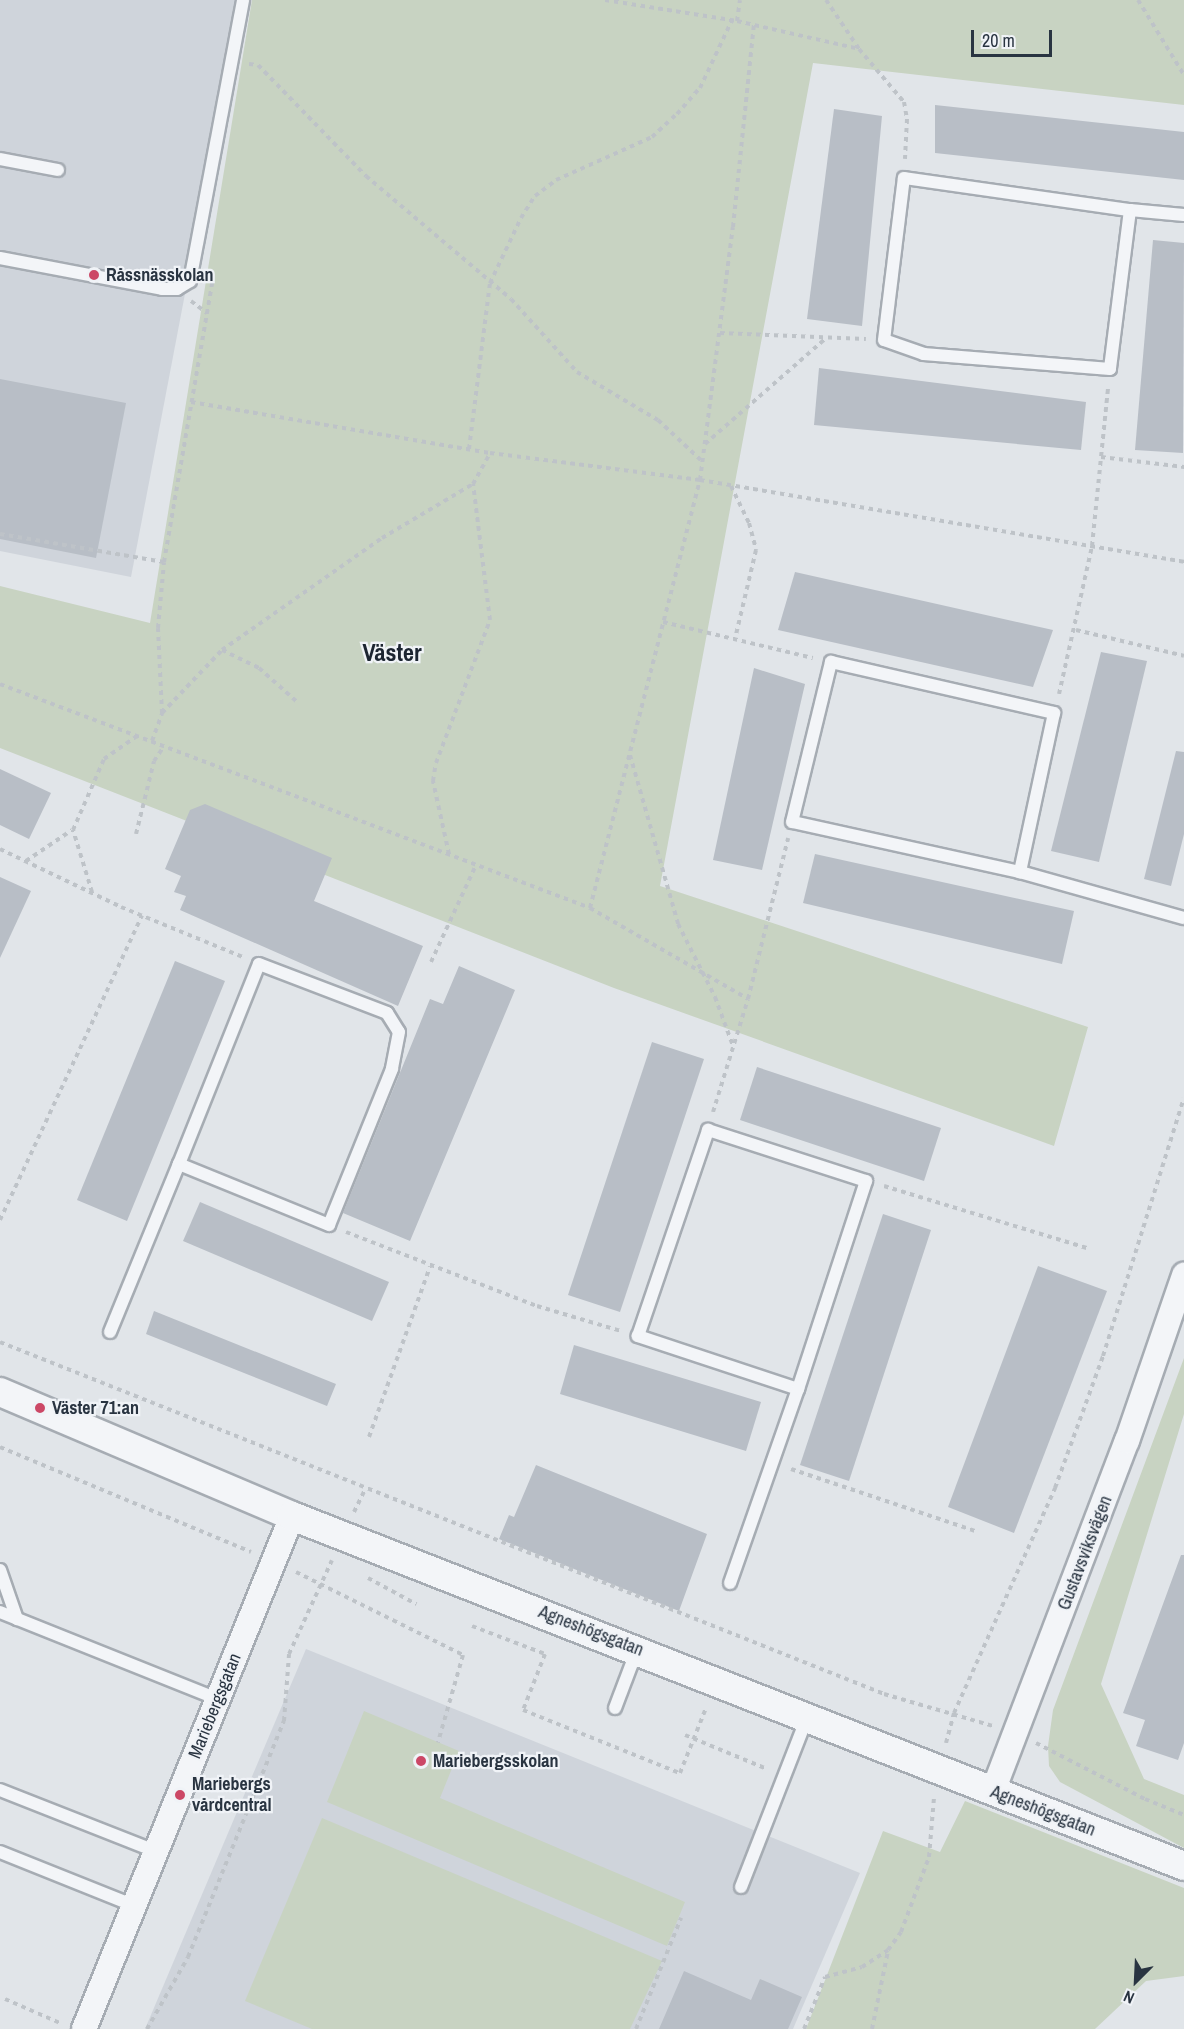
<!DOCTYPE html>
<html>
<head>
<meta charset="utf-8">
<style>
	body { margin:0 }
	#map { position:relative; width:1184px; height:2029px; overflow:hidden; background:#e1e5e9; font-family:"Archivo Narrow",sans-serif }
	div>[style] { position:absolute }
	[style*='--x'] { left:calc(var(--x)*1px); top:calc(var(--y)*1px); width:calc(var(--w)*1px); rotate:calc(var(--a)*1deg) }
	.built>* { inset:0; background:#cfd4db }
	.green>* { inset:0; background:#c8d3c2 }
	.building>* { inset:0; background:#b8bec6 }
	.path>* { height:4px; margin-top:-2px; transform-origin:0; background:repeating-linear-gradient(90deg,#bec3c8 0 4.5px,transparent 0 9px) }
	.roads { filter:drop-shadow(2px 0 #a6acb3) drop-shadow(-2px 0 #a6acb3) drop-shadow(0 2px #a6acb3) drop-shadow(0 -2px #a6acb3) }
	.service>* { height:12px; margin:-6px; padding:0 6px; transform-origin:6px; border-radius:6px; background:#f3f5f8 }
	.minor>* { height:24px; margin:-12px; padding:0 12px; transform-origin:12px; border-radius:12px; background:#f3f5f8 }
	.tertiary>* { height:28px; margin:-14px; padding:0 14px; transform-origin:14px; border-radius:14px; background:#f3f5f8 }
	.dots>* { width:16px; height:16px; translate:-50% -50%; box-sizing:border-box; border:3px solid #f0f3f7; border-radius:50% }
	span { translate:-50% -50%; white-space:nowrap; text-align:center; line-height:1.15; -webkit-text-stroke:4.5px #f0f3f7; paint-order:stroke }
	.poi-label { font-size:18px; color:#293441; font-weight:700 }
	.left { translate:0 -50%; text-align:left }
	.street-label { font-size:18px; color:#293441 }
	.district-label { font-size:24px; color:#1c2531; font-weight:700 }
	.north { position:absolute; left:1106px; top:1951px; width:60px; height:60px; -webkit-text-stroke:4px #f0f3f7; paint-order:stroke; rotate:204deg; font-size:16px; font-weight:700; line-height:24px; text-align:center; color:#293441 }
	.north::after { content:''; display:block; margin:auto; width:21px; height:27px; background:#293441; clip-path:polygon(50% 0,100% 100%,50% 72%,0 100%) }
	.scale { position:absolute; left:971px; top:30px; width:81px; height:27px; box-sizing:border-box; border:3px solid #293441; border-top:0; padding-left:8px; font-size:18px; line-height:21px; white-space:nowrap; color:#293441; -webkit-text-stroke:4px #f0f3f7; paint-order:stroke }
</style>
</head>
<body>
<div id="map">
	<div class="built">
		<div style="clip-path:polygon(0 0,241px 0,131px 577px,0 551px)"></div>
		<div style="clip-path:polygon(306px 1649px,860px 1873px,793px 2029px,145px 2029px)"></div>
	</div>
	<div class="green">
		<div style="clip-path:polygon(252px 0,1184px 0,1184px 105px,813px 63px,660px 886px,1088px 1027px,1054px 1146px,614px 988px,0 748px,0 586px,150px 623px)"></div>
		<div style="clip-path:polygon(1184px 1358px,1184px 1414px,1101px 1684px,1144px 1779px,1184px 1795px,1184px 1848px,1060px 1782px,1049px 1766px,1048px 1746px,1053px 1710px)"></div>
		<div style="clip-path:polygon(364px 1711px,459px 1751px,440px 1798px,685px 1902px,667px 1946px,327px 1802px)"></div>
		<div style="clip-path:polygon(965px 1801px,1184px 1888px,1184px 1976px,1146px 1981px,1095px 2029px,806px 2029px,883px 1831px,940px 1852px)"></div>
		<div style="clip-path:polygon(322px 1818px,662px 1961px,630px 2029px,312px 2029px,245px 2001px)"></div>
	</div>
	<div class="building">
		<div style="clip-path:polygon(935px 105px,1184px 132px,1184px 180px,935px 153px)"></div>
		<div style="clip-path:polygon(834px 109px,882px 116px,862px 326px,807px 319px)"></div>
		<div style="clip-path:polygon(1153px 240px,1184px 243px,1183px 453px,1135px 450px)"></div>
		<div style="clip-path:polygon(819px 368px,1086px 402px,1081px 450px,814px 425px)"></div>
		<div style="clip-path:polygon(0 379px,126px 403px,96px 558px,0 539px)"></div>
		<div style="clip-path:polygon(795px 572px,1053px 630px,1033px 687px,778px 630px)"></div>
		<div style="clip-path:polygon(1101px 652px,1147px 661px,1099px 862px,1051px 851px)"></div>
		<div style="clip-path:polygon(754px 668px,805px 684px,762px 870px,713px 860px)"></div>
		<div style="clip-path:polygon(1176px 751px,1184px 752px,1184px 834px,1171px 886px,1144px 879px)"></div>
		<div style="clip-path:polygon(0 769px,51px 793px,29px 839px,0 825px)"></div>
		<div style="clip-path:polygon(205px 804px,332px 858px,314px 901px,423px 946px,398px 1006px,180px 910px,186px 896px,174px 892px,181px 876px,165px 869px,190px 810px)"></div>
		<div style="clip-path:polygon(815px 854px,1074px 911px,1062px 964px,803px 903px)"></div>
		<div style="clip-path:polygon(0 877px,31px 891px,0 958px)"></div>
		<div style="clip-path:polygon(175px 961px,225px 981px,127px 1221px,77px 1200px)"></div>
		<div style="clip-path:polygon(459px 966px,515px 990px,410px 1241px,343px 1213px,430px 999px,443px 1004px)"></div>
		<div style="clip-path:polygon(652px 1042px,704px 1059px,620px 1312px,568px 1295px)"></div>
		<div style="clip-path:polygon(757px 1067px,941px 1128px,924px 1181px,740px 1120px)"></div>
		<div style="clip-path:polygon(200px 1202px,389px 1282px,372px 1321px,183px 1241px)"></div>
		<div style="clip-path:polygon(883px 1214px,931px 1230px,849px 1481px,800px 1465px)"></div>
		<div style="clip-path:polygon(1038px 1266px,1107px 1291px,1014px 1533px,948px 1507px)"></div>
		<div style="clip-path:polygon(154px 1311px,336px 1384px,327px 1406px,146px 1334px)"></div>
		<div style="clip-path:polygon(574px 1345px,761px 1402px,746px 1451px,560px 1394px)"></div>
		<div style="clip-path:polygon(536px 1465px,707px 1534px,679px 1611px,499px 1539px,509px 1515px,514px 1517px)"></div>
		<div style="clip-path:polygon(1181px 1555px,1184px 1555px,1184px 1743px,1178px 1760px,1136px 1746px,1145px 1720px,1123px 1713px)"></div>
		<div style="clip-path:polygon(684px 1971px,751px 2000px,760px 1979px,802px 1997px,788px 2029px,659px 2029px)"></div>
	</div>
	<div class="path">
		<div style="--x:605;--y:0;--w:134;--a:9"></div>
		<div style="--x:737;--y:21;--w:125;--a:12.9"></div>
		<div style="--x:859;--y:49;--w:70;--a:49.7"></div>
		<div style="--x:904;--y:102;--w:17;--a:80"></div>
		<div style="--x:907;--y:119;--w:40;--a:92.9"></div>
		<div style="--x:826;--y:0;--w:59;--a:56"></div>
		<div style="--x:1138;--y:0;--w:88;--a:58.5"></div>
		<div style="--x:737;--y:21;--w:21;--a:-82"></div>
		<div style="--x:249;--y:64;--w:9;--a:6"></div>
		<div style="--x:258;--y:65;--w:155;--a:45.8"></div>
		<div style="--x:366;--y:176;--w:190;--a:40.3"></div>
		<div style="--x:511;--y:299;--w:98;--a:47.9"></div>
		<div style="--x:577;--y:372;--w:94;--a:30.7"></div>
		<div style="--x:658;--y:420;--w:60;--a:43"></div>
		<div style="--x:191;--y:301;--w:20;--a:37"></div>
		<div style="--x:720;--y:333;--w:146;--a:2.4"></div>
		<div style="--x:191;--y:402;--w:303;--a:9.7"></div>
		<div style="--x:490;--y:453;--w:212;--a:7.3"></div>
		<div style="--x:700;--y:480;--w:491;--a:9.6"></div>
		<div style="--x:705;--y:444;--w:161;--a:-41.2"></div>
		<div style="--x:469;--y:449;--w:167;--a:-82.8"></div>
		<div style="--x:490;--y:283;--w:72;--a:-64.5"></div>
		<div style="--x:521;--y:218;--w:26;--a:-58"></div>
		<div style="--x:535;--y:196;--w:26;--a:-37"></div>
		<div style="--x:556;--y:180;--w:105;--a:-24.1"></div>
		<div style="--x:652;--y:137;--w:34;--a:-43"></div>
		<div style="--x:677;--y:114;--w:35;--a:-49"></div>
		<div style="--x:700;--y:88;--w:75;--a:-64.8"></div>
		<div style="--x:1101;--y:457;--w:84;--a:6.9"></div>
		<div style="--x:731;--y:486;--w:41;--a:64.1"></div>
		<div style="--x:749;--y:523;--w:28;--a:75"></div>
		<div style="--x:756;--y:550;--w:91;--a:103.3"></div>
		<div style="--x:0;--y:534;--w:166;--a:9.7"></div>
		<div style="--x:663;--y:622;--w:154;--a:13.5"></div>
		<div style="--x:1076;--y:630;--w:111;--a:13.5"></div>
		<div style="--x:222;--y:650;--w:41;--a:25.9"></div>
		<div style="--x:259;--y:668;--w:50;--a:41.7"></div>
		<div style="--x:0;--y:684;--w:631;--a:20.79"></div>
		<div style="--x:590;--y:908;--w:182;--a:29.9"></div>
		<div style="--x:1059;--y:694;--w:152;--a:-77.4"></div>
		<div style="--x:1092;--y:546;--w:158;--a:-84.2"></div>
		<div style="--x:162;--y:713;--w:87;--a:-46.4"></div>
		<div style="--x:222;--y:650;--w:195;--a:-35"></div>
		<div style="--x:382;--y:538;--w:106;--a:-30.7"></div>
		<div style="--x:473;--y:484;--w:35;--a:-61"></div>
		<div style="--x:152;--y:741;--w:30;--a:-70"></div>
		<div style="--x:162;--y:713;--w:85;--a:-92.7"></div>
		<div style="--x:158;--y:628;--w:66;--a:-84.8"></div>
		<div style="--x:164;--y:562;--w:287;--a:-80.2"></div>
		<div style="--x:630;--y:755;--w:176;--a:74.1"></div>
		<div style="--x:678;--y:924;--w:82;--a:63.1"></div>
		<div style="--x:715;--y:997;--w:52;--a:69.8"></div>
		<div style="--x:136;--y:834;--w:75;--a:-76.1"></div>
		<div style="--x:154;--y:761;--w:18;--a:-56"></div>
		<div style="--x:0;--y:849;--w:134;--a:25.6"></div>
		<div style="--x:121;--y:907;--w:132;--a:22.3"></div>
		<div style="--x:449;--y:854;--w:75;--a:-102.4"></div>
		<div style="--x:433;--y:781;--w:18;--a:-81"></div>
		<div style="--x:436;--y:763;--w:153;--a:-69.3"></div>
		<div style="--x:490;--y:620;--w:137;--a:-97.1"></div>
		<div style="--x:26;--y:861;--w:55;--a:-34"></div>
		<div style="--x:92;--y:892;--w:65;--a:-107"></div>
		<div style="--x:73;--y:830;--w:77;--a:-66.4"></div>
		<div style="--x:104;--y:759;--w:40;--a:-34.9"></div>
		<div style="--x:590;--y:908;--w:442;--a:-75.6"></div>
		<div style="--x:700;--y:480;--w:255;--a:-82.6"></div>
		<div style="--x:733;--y:227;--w:203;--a:-84.1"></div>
		<div style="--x:431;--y:962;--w:107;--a:-65.1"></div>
		<div style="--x:713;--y:1112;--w:118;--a:-72.8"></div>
		<div style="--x:748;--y:999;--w:166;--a:-76"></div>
		<div style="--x:884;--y:1186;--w:212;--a:17"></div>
		<div style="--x:0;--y:1220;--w:336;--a:-65"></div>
		<div style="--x:346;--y:1232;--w:205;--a:21.2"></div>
		<div style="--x:537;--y:1306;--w:88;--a:16.6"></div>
		<div style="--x:0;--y:1342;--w:952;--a:21.71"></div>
		<div style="--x:884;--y:1694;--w:114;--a:16.4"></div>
		<div style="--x:369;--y:1437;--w:181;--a:-70.3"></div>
		<div style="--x:0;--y:1447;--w:272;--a:22.7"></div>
		<div style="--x:791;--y:1469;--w:197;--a:18.6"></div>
		<div style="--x:354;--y:1512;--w:25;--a:-64"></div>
		<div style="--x:296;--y:1572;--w:186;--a:26.4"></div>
		<div style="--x:463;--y:1655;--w:91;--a:106"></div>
		<div style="--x:368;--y:1578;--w:55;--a:28.4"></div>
		<div style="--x:472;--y:1626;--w:78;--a:21"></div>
		<div style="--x:545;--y:1654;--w:60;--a:111.4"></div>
		<div style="--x:523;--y:1710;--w:169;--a:21.9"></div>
		<div style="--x:680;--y:1773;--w:70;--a:-68.2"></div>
		<div style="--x:685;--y:1735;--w:89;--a:22.5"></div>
		<div style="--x:946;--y:1743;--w:31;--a:-75"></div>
		<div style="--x:954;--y:1713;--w:247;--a:-65.8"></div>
		<div style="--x:1055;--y:1488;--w:140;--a:-70"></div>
		<div style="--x:1103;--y:1356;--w:270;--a:-72.6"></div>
		<div style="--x:1036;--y:1743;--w:123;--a:27.2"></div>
		<div style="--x:1145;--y:1799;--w:42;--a:22.3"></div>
		<div style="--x:5;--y:1999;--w:60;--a:23.6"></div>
		<div style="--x:147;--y:2029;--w:83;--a:-60.3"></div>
		<div style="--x:188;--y:1957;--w:255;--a:-67.9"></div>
		<div style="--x:284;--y:1721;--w:67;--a:-85.7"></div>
		<div style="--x:289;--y:1654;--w:103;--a:-65.4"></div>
		<div style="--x:636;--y:2029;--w:120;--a:-67.9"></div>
		<div style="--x:804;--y:2029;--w:56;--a:-68"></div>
		<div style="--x:825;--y:1977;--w:38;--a:-15"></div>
		<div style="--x:862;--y:1967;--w:31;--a:-33"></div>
		<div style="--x:888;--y:1950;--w:22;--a:-54"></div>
		<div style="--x:901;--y:1932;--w:80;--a:-69.5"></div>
		<div style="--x:929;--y:1857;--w:60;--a:-85.2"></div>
		<div style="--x:872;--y:2029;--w:80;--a:-78.4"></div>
	</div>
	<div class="roads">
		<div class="service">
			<div style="--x:0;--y:159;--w:59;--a:10.7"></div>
			<div style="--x:904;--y:178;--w:228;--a:8.1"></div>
			<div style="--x:1130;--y:210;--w:160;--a:97.2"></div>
			<div style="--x:1110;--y:369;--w:187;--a:-175.4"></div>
			<div style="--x:924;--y:354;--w:42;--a:-160.7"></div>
			<div style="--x:884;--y:340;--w:163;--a:-83"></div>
			<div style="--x:1130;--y:210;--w:54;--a:5.3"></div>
			<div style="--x:0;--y:258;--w:165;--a:10.8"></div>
			<div style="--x:162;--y:289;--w:15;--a:0"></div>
			<div style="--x:177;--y:289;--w:15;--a:-32"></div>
			<div style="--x:190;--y:281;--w:286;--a:-79.3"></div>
			<div style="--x:831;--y:662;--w:229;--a:12.9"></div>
			<div style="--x:1054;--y:713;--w:163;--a:102.1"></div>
			<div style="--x:1020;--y:872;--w:233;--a:-167.6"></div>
			<div style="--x:792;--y:822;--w:165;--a:-76.3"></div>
			<div style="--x:1020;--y:872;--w:170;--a:15.7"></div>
			<div style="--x:259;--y:964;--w:137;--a:20.9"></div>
			<div style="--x:387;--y:1013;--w:22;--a:58"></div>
			<div style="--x:399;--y:1032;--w:38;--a:101"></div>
			<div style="--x:392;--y:1069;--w:168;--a:112"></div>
			<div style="--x:329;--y:1225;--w:162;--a:-157.9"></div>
			<div style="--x:179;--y:1164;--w:215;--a:-68.2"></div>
			<div style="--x:708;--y:1130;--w:166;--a:17.9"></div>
			<div style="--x:866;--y:1181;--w:219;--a:108.1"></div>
			<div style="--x:798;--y:1389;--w:169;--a:-161.7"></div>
			<div style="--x:638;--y:1336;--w:218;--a:-71.2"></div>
			<div style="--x:110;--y:1332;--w:182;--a:-67.7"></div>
			<div style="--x:0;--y:1570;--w:52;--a:70.9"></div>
			<div style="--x:730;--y:1583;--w:206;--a:-70.7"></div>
			<div style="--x:0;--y:1612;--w:235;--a:21.8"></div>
			<div style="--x:615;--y:1708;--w:62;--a:-69.2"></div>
			<div style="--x:0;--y:1790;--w:169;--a:21.5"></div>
			<div style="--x:0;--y:1852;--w:145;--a:21.8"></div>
			<div style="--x:741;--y:1887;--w:181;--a:-68.7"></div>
		</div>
		<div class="minor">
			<div style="--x:993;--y:1791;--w:375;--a:-69.1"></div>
			<div style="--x:1127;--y:1441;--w:176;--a:-71"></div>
			<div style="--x:84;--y:2029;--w:554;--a:-67.93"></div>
		</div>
		<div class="tertiary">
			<div style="--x:0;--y:1392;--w:317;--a:23"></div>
			<div style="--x:292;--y:1516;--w:958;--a:21.42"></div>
		</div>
	</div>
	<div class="dots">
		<div style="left:94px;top:275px;background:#cc4866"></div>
		<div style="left:40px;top:1408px;background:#cc4866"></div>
		<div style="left:421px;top:1761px;background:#cc4866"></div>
		<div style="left:180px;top:1795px;background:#cc4866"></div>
	</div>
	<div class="poi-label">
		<span class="left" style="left:106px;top:275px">Råssnässkolan</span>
		<span class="left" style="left:52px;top:1408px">Väster 71:an</span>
		<span class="left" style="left:433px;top:1761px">Mariebergsskolan</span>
		<span class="left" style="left:192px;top:1795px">Mariebergs<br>vårdcentral</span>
	</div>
	<div class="street-label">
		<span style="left:1085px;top:1553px;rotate:-69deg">Gustavsviksvägen</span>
		<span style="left:591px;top:1631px;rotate:21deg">Agneshögsgatan</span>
		<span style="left:215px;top:1706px;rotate:-68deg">Mariebergsgatan</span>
		<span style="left:1043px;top:1811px;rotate:21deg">Agneshögsgatan</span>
	</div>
	<div class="district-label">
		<span style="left:392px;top:653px">Väster</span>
	</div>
	<div class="north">N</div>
	<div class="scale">20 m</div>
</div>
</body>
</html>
